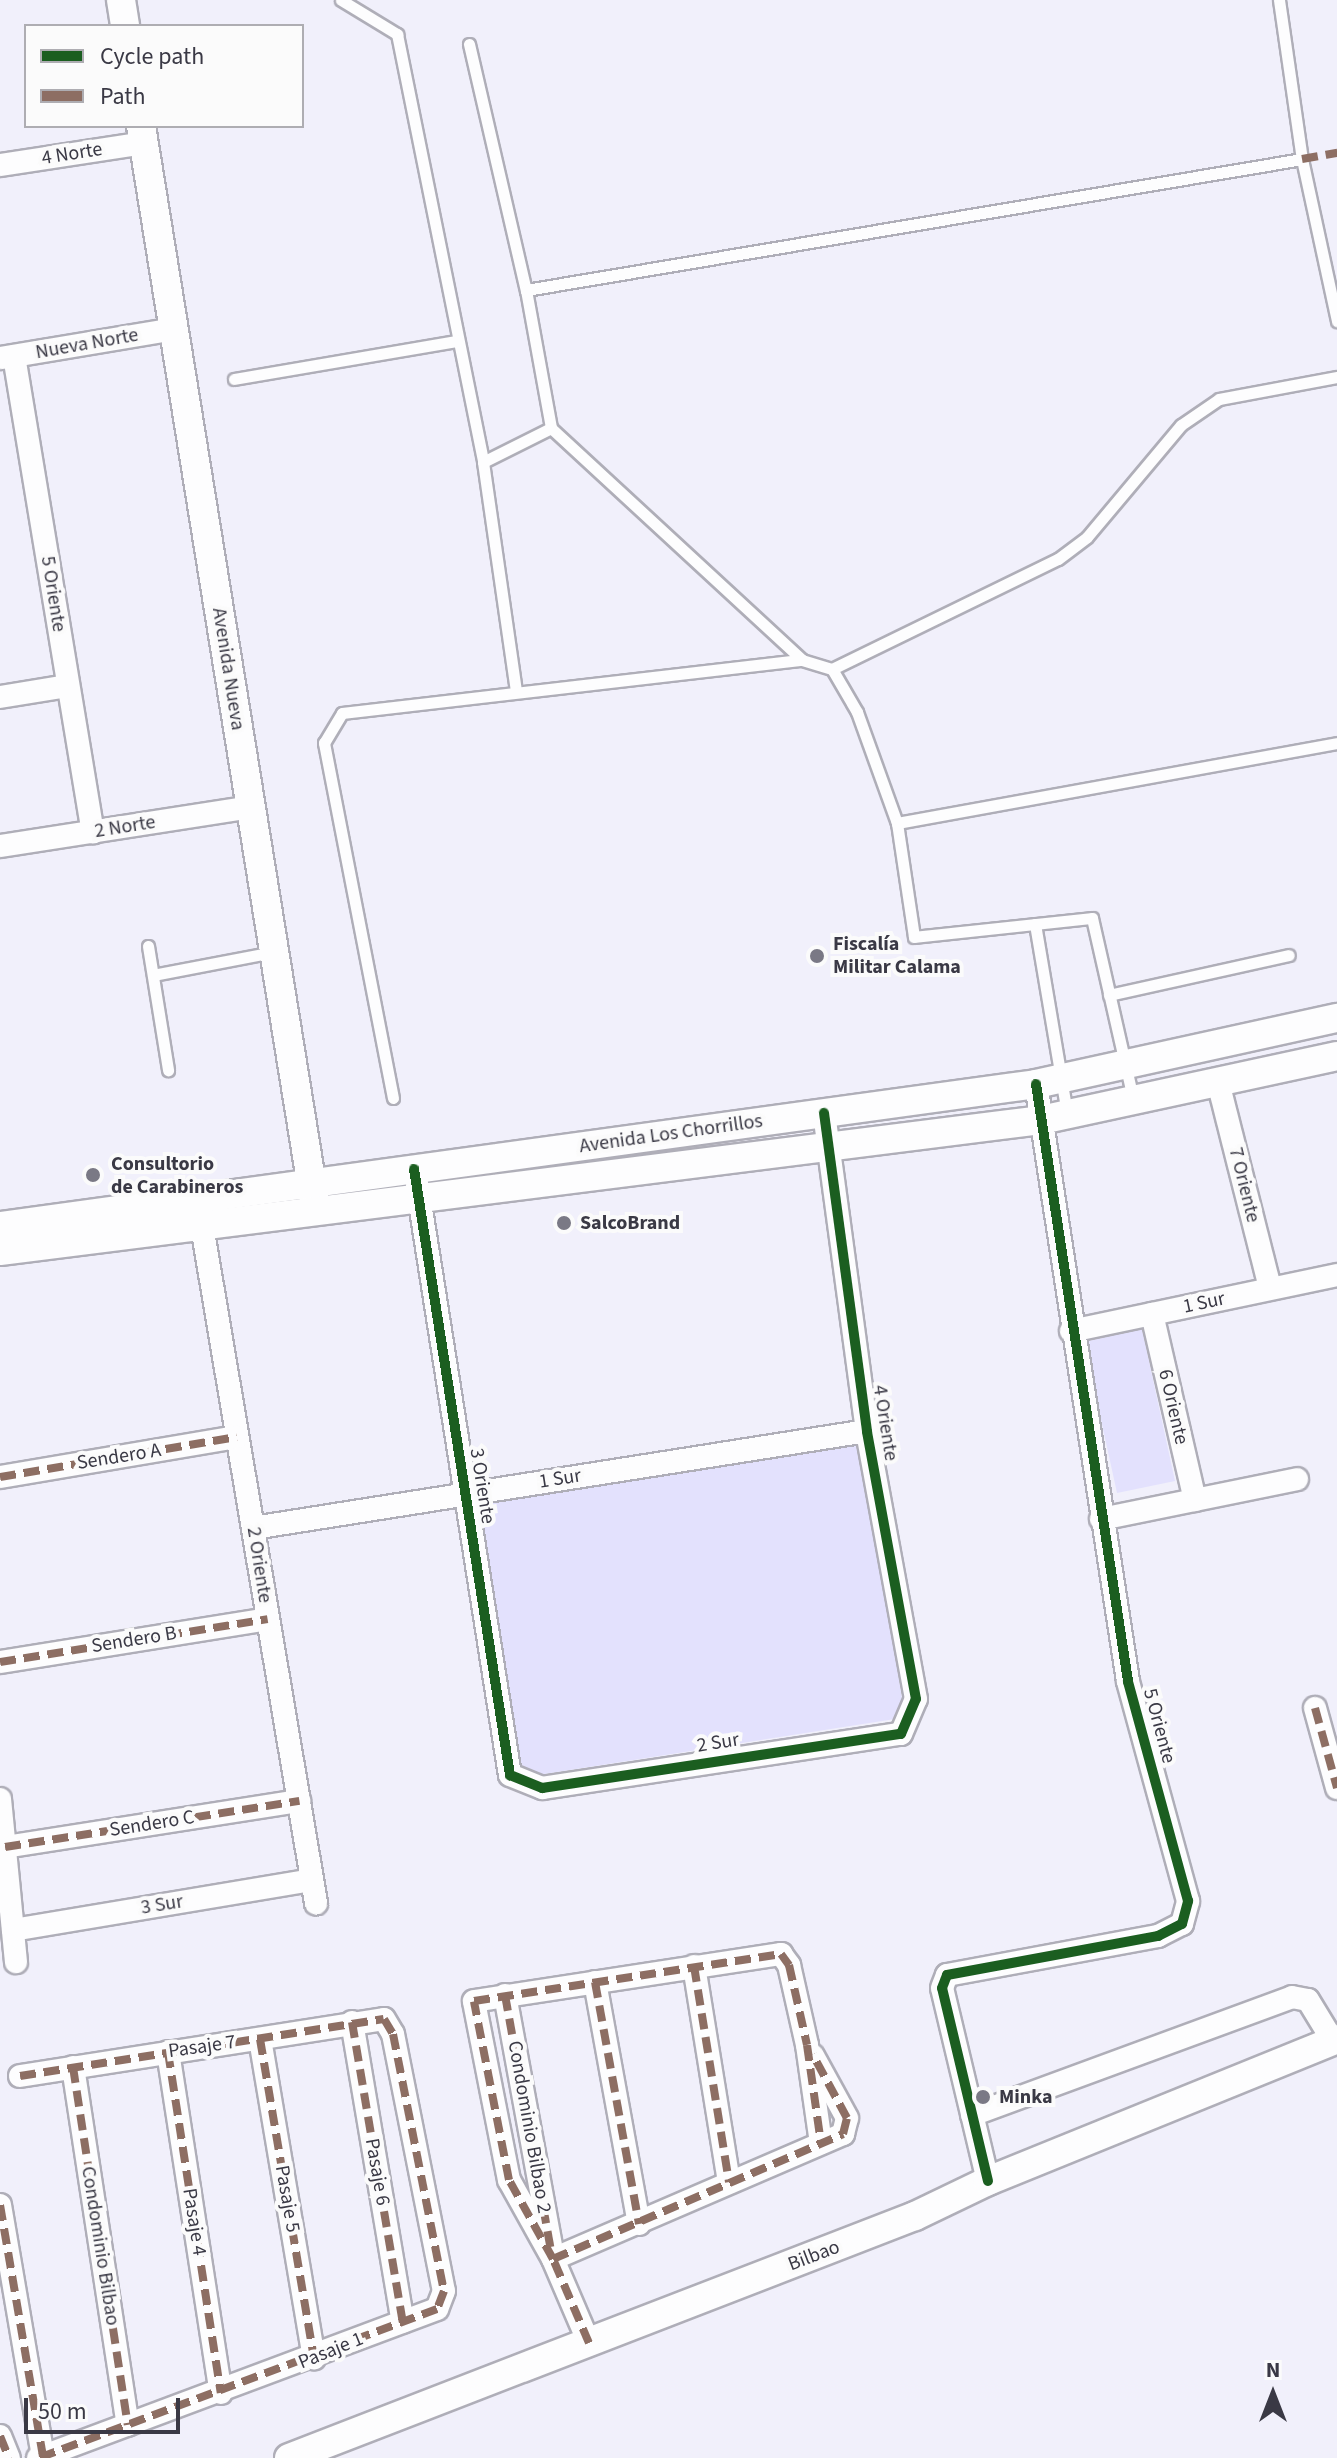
<!DOCTYPE html>
<html>
<head>
<meta charset="utf-8">
<style>
	body { margin:0 }
	#map { position:relative; width:1337px; height:2458px; overflow:hidden; background:#f1f0fb; font-family:"Source Sans 3",sans-serif }
	div>[style] { position:absolute }
	[style*='--x'] { left:calc(var(--x)*1px); top:calc(var(--y)*1px); width:calc(var(--w)*1px); rotate:calc(var(--a)*1deg) }
	.green>* { inset:0; background:#e3e1fd }
	.roads { filter:drop-shadow(2px 0 #afaeb8) drop-shadow(-2px 0 #afaeb8) drop-shadow(0 2px #afaeb8) drop-shadow(0 -2px #afaeb8) }
	.service>* { height:11px; margin:-5.5px; padding:0 5.5px; transform-origin:5.5px; border-radius:5.5px; background:#fdfdfe }
	.minor>* { height:22px; margin:-11px; padding:0 11px; transform-origin:11px; border-radius:11px; background:#fdfdfe }
	.tertiary>* { height:28px; margin:-14px; padding:0 14px; transform-origin:14px; border-radius:14px; background:#fdfdfe }
	.quiet>* { height:8px; margin-top:-4px; transform-origin:0; background:repeating-linear-gradient(90deg,#8d6e63 0 16px,transparent 0 24px) }
	.cycleway>* { height:10px; margin:-5px; padding:0 5px; transform-origin:5px; border-radius:5px; background:#1b5e20 }
	.dots>* { width:22px; height:22px; translate:-50% -50%; box-sizing:border-box; border:4px solid #fbfbfb; border-radius:50% }
	span { translate:-50% -50%; white-space:nowrap; text-align:center; line-height:1.15; -webkit-text-stroke:8px #fbfbfb; paint-order:stroke }
	.street-label { font-size:20px; color:#3a3945 }
	.poi-label { font-size:20px; color:#3a3945; font-weight:700 }
	.left { translate:0 -50%; text-align:left }
	.legend { position:absolute; left:24px; top:24px; width:280px; height:104px; box-sizing:border-box; background:#fbfbfb; border:2px solid #aeadb2; margin:0; padding:10px 14px; list-style:none; font-size:24px; color:#3a3945 }
	.legend li { display:flex; align-items:center; gap:16px; height:40px }
	.legend b { width:40px; border:2px solid #aeadb2 }
	.north { position:absolute; left:1233px; top:2354px; width:80px; height:80px; -webkit-text-stroke:6px #fbfbfb; paint-order:stroke; rotate:0deg; font-size:22px; font-weight:700; line-height:32px; text-align:center; color:#3a3945 }
	.north::after { content:''; display:block; margin:auto; width:28px; height:36px; background:#3a3945; clip-path:polygon(50% 0,100% 100%,50% 72%,0 100%) }
	.scale { position:absolute; left:24px; top:2398px; width:156px; height:36px; box-sizing:border-box; border:4px solid #3a3945; border-top:0; padding-left:10px; font-size:24px; line-height:28px; white-space:nowrap; color:#3a3945; -webkit-text-stroke:6px #fbfbfb; paint-order:stroke }
</style>
</head>
<body>
<div id="map">
	<div class="green">
		<div style="clip-path:polygon(1142px 1329px,1175px 1481px,1117px 1493px,1084px 1342px)"></div>
		<div style="clip-path:polygon(854px 1444px,866px 1454px,902px 1699px,895px 1719px,538px 1775px,519px 1770px,478px 1514px,489px 1501px)"></div>
	</div>
	<div class="roads">
		<div class="service">
			<div style="--x:341;--y:0;--w:66;--a:31.3"></div>
			<div style="--x:397;--y:34;--w:437;--a:78.6"></div>
			<div style="--x:483;--y:462;--w:231;--a:81.8"></div>
			<div style="--x:1279;--y:0;--w:161;--a:81.8"></div>
			<div style="--x:469;--y:44;--w:253;--a:77"></div>
			<div style="--x:526;--y:290;--w:140;--a:79.7"></div>
			<div style="--x:551;--y:428;--w:76;--a:153.4"></div>
			<div style="--x:526;--y:290;--w:787;--a:-9.58"></div>
			<div style="--x:1302;--y:159;--w:166;--a:77.8"></div>
			<div style="--x:234;--y:379;--w:226;--a:-9.7"></div>
			<div style="--x:551;--y:428;--w:342;--a:42.7"></div>
			<div style="--x:832;--y:669;--w:251;--a:-26"></div>
			<div style="--x:1058;--y:559;--w:36;--a:-37"></div>
			<div style="--x:1087;--y:537;--w:146;--a:-50"></div>
			<div style="--x:1181;--y:425;--w:46;--a:-34.4"></div>
			<div style="--x:1219;--y:399;--w:120;--a:-10.6"></div>
			<div style="--x:897;--y:823;--w:115;--a:81.5"></div>
			<div style="--x:914;--y:937;--w:179;--a:-6.1"></div>
			<div style="--x:1092;--y:918;--w:186;--a:77.2"></div>
			<div style="--x:1035;--y:924;--w:192;--a:80.4"></div>
			<div style="--x:148;--y:946;--w:126;--a:80.8"></div>
			<div style="--x:153;--y:975;--w:123;--a:-10.8"></div>
			<div style="--x:1109;--y:995;--w:184;--a:-12.5"></div>
			<div style="--x:393;--y:1098;--w:362;--a:-101"></div>
			<div style="--x:324;--y:743;--w:35;--a:-59"></div>
			<div style="--x:342;--y:713;--w:463;--a:-6.6"></div>
			<div style="--x:802;--y:660;--w:31;--a:17"></div>
			<div style="--x:832;--y:669;--w:50;--a:59.8"></div>
			<div style="--x:857;--y:712;--w:118;--a:70.2"></div>
			<div style="--x:897;--y:823;--w:447;--a:-10.3"></div>
		</div>
		<div class="minor">
			<div style="--x:0;--y:165;--w:146;--a:-8.7"></div>
			<div style="--x:14;--y:356;--w:483;--a:80.6"></div>
			<div style="--x:1;--y:358;--w:175;--a:-9.5"></div>
			<div style="--x:0;--y:697;--w:69;--a:-9.2"></div>
			<div style="--x:0;--y:846;--w:254;--a:-8.8"></div>
			<div style="--x:1218;--y:1082;--w:212;--a:75.8"></div>
			<div style="--x:417;--y:1184;--w:598;--a:81.06"></div>
			<div style="--x:510;--y:1775;--w:35;--a:22"></div>
			<div style="--x:542;--y:1788;--w:363;--a:-8.6"></div>
			<div style="--x:901;--y:1734;--w:38;--a:-67"></div>
			<div style="--x:916;--y:1699;--w:272;--a:-100.4"></div>
			<div style="--x:867;--y:1431;--w:321;--a:-97.7"></div>
			<div style="--x:202;--y:1226;--w:687;--a:80.44"></div>
			<div style="--x:1152;--y:1314;--w:191;--a:77"></div>
			<div style="--x:1071;--y:1331;--w:272;--a:-11.9"></div>
			<div style="--x:0;--y:1477;--w:240;--a:-9.6"></div>
			<div style="--x:1101;--y:1519;--w:200;--a:-11.5"></div>
			<div style="--x:253;--y:1528;--w:622;--a:-8.98"></div>
			<div style="--x:0;--y:1662;--w:271;--a:-9.1"></div>
			<div style="--x:1315;--y:1708;--w:83;--a:74.6"></div>
			<div style="--x:0;--y:1799;--w:164;--a:84.4"></div>
			<div style="--x:5;--y:1847;--w:298;--a:-8.9"></div>
			<div style="--x:13;--y:1930;--w:303;--a:-9.5"></div>
			<div style="--x:694;--y:1966;--w:219;--a:80.8"></div>
			<div style="--x:595;--y:1982;--w:246;--a:79.7"></div>
			<div style="--x:505;--y:1995;--w:255;--a:79.6"></div>
			<div style="--x:352;--y:2022;--w:304;--a:80.4"></div>
			<div style="--x:260;--y:2039;--w:324;--a:80.4"></div>
			<div style="--x:168;--y:2052;--w:345;--a:81.2"></div>
			<div style="--x:73;--y:2067;--w:362;--a:81.3"></div>
			<div style="--x:20;--y:2076;--w:368;--a:-8.9"></div>
			<div style="--x:384;--y:2019;--w:17;--a:59"></div>
			<div style="--x:393;--y:2034;--w:262;--a:78.8"></div>
			<div style="--x:444;--y:2291;--w:19;--a:111"></div>
			<div style="--x:437;--y:2309;--w:426;--a:159.5"></div>
			<div style="--x:972;--y:2115;--w:341;--a:-20.2"></div>
			<div style="--x:1292;--y:1997;--w:16;--a:11"></div>
			<div style="--x:1308;--y:2000;--w:48;--a:58.6"></div>
			<div style="--x:988;--y:2181;--w:198;--a:-103.4"></div>
			<div style="--x:942;--y:1988;--w:14;--a:-69"></div>
			<div style="--x:947;--y:1975;--w:215;--a:-10.5"></div>
			<div style="--x:1158;--y:1936;--w:27;--a:-27"></div>
			<div style="--x:1182;--y:1924;--w:24;--a:-75"></div>
			<div style="--x:1188;--y:1901;--w:228;--a:-105.3"></div>
			<div style="--x:1128;--y:1681;--w:604;--a:-98.76"></div>
			<div style="--x:0;--y:2205;--w:255;--a:80.3"></div>
			<div style="--x:553;--y:2259;--w:316;--a:-23.3"></div>
			<div style="--x:843;--y:2134;--w:16;--a:-76"></div>
			<div style="--x:847;--y:2118;--w:71;--a:-118.7"></div>
			<div style="--x:589;--y:2343;--w:91;--a:-113.2"></div>
			<div style="--x:553;--y:2259;--w:90;--a:-119.1"></div>
			<div style="--x:509;--y:2180;--w:182;--a:-101.1"></div>
			<div style="--x:474;--y:2001;--w:311;--a:-8.7"></div>
			<div style="--x:781;--y:1954;--w:14;--a:54"></div>
			<div style="--x:789;--y:1965;--w:82;--a:77.3"></div>
			<div style="--x:807;--y:2045;--w:99;--a:81.9"></div>
			<div style="--x:0;--y:2436;--w:24;--a:68"></div>
		</div>
		<div class="tertiary">
			<div style="--x:121;--y:0;--w:26;--a:81"></div>
			<div style="--x:141;--y:126;--w:1087;--a:80.84"></div>
			<div style="--x:0;--y:1226;--w:1046;--a:-7.8"></div>
			<div style="--x:1036;--y:1084;--w:308;--a:-12.4"></div>
			<div style="--x:0;--y:1251;--w:1049;--a:-7.17"></div>
			<div style="--x:1041;--y:1120;--w:303;--a:-12.2"></div>
			<div style="--x:289;--y:2458;--w:671;--a:-21.14"></div>
			<div style="--x:915;--y:2216;--w:81;--a:-25.6"></div>
			<div style="--x:988;--y:2181;--w:377;--a:-22.1"></div>
		</div>
	</div>
	<div class="quiet">
		<div style="--x:1302;--y:159;--w:36;--a:-10"></div>
		<div style="--x:0;--y:1477;--w:240;--a:-9.6"></div>
		<div style="--x:0;--y:1662;--w:271;--a:-9.1"></div>
		<div style="--x:1315;--y:1708;--w:83;--a:74.6"></div>
		<div style="--x:5;--y:1847;--w:298;--a:-8.9"></div>
		<div style="--x:694;--y:1966;--w:219;--a:80.8"></div>
		<div style="--x:595;--y:1982;--w:246;--a:79.7"></div>
		<div style="--x:505;--y:1995;--w:260;--a:79.8"></div>
		<div style="--x:352;--y:2022;--w:304;--a:80.4"></div>
		<div style="--x:260;--y:2039;--w:324;--a:80.4"></div>
		<div style="--x:168;--y:2052;--w:345;--a:81.2"></div>
		<div style="--x:73;--y:2067;--w:362;--a:81.3"></div>
		<div style="--x:20;--y:2076;--w:368;--a:-8.9"></div>
		<div style="--x:384;--y:2019;--w:17;--a:59"></div>
		<div style="--x:393;--y:2034;--w:262;--a:78.8"></div>
		<div style="--x:444;--y:2291;--w:19;--a:111"></div>
		<div style="--x:437;--y:2309;--w:426;--a:159.5"></div>
		<div style="--x:0;--y:2205;--w:255;--a:80.3"></div>
		<div style="--x:553;--y:2259;--w:316;--a:-23.3"></div>
		<div style="--x:843;--y:2134;--w:16;--a:-76"></div>
		<div style="--x:847;--y:2118;--w:72;--a:-118.4"></div>
		<div style="--x:589;--y:2343;--w:91;--a:-113.2"></div>
		<div style="--x:553;--y:2259;--w:90;--a:-119.1"></div>
		<div style="--x:509;--y:2180;--w:182;--a:-101.1"></div>
		<div style="--x:474;--y:2001;--w:311;--a:-8.7"></div>
		<div style="--x:781;--y:1954;--w:14;--a:54"></div>
		<div style="--x:789;--y:1965;--w:82;--a:77.3"></div>
		<div style="--x:807;--y:2045;--w:99;--a:81.9"></div>
		<div style="--x:0;--y:2436;--w:24;--a:68"></div>
	</div>
	<div class="cycleway">
		<div style="--x:414;--y:1169;--w:614;--a:81"></div>
		<div style="--x:510;--y:1775;--w:35;--a:22"></div>
		<div style="--x:542;--y:1788;--w:363;--a:-8.6"></div>
		<div style="--x:901;--y:1734;--w:38;--a:-67"></div>
		<div style="--x:916;--y:1699;--w:272;--a:-100.4"></div>
		<div style="--x:867;--y:1431;--w:321;--a:-97.7"></div>
		<div style="--x:988;--y:2181;--w:198;--a:-103.4"></div>
		<div style="--x:942;--y:1988;--w:14;--a:-69"></div>
		<div style="--x:947;--y:1975;--w:215;--a:-10.5"></div>
		<div style="--x:1158;--y:1936;--w:27;--a:-27"></div>
		<div style="--x:1182;--y:1924;--w:24;--a:-75"></div>
		<div style="--x:1188;--y:1901;--w:228;--a:-105.3"></div>
		<div style="--x:1128;--y:1681;--w:604;--a:-98.76"></div>
	</div>
	<div class="dots">
		<div style="left:817px;top:956px;background:#7a7985"></div>
		<div style="left:93px;top:1175px;background:#7a7985"></div>
		<div style="left:564px;top:1223px;background:#7a7985"></div>
		<div style="left:983px;top:2097px;background:#7a7985"></div>
	</div>
	<div class="street-label">
		<span style="left:72px;top:154px;rotate:-9deg">4 Norte</span>
		<span style="left:87px;top:344px;rotate:-10deg">Nueva Norte</span>
		<span style="left:53px;top:594px;rotate:81deg">5 Oriente</span>
		<span style="left:228px;top:669px;rotate:81deg">Avenida Nueva</span>
		<span style="left:125px;top:827px;rotate:-9deg">2 Norte</span>
		<span style="left:671px;top:1134px;rotate:-8deg">Avenida Los Chorrillos</span>
		<span style="left:1244px;top:1185px;rotate:76deg">7 Oriente</span>
		<span style="left:1204px;top:1303px;rotate:-12deg">1 Sur</span>
		<span style="left:1173px;top:1407px;rotate:77deg">6 Oriente</span>
		<span style="left:885px;top:1423px;rotate:81deg">4 Oriente</span>
		<span style="left:119px;top:1457px;rotate:-9deg">Sendero A</span>
		<span style="left:560px;top:1479px;rotate:-9deg">1 Sur</span>
		<span style="left:482px;top:1486px;rotate:81deg">3 Oriente</span>
		<span style="left:259px;top:1565px;rotate:81deg">2 Oriente</span>
		<span style="left:134px;top:1640px;rotate:-9deg">Sendero B</span>
		<span style="left:1159px;top:1726px;rotate:75deg">5 Oriente</span>
		<span style="left:718px;top:1743px;rotate:-9deg">2 Sur</span>
		<span style="left:152px;top:1824px;rotate:-9deg">Sendero C</span>
		<span style="left:162px;top:1905px;rotate:-9deg">3 Sur</span>
		<span style="left:202px;top:2047px;rotate:-8deg">Pasaje 7</span>
		<span style="left:529px;top:2127px;rotate:80deg">Condominio Bilbao 2</span>
		<span style="left:377px;top:2172px;rotate:80deg">Pasaje 6</span>
		<span style="left:287px;top:2199px;rotate:80deg">Pasaje 5</span>
		<span style="left:194px;top:2222px;rotate:81deg">Pasaje 4</span>
		<span style="left:100px;top:2246px;rotate:81deg">Condominio Bilbao</span>
		<span style="left:814px;top:2256px;rotate:-21deg">Bilbao</span>
		<span style="left:331px;top:2351px;rotate:-22deg">Pasaje 1</span>
	</div>
	<div class="poi-label">
		<span class="left" style="left:833px;top:956px">Fiscalía<br>Militar Calama</span>
		<span class="left" style="left:111px;top:1176px">Consultorio<br>de Carabineros</span>
		<span class="left" style="left:580px;top:1223px">SalcoBrand</span>
		<span class="left" style="left:999px;top:2097px">Minka</span>
	</div>
	<ul class="legend">
	<li><b style="height:10px;background:#1b5e20"></b>Cycle path</li>
	<li><b style="height:10px;background:#8d6e63"></b>Path</li>
	</ul>
	<div class="north">N</div>
	<div class="scale">50 m</div>
</div>
</body>
</html>
